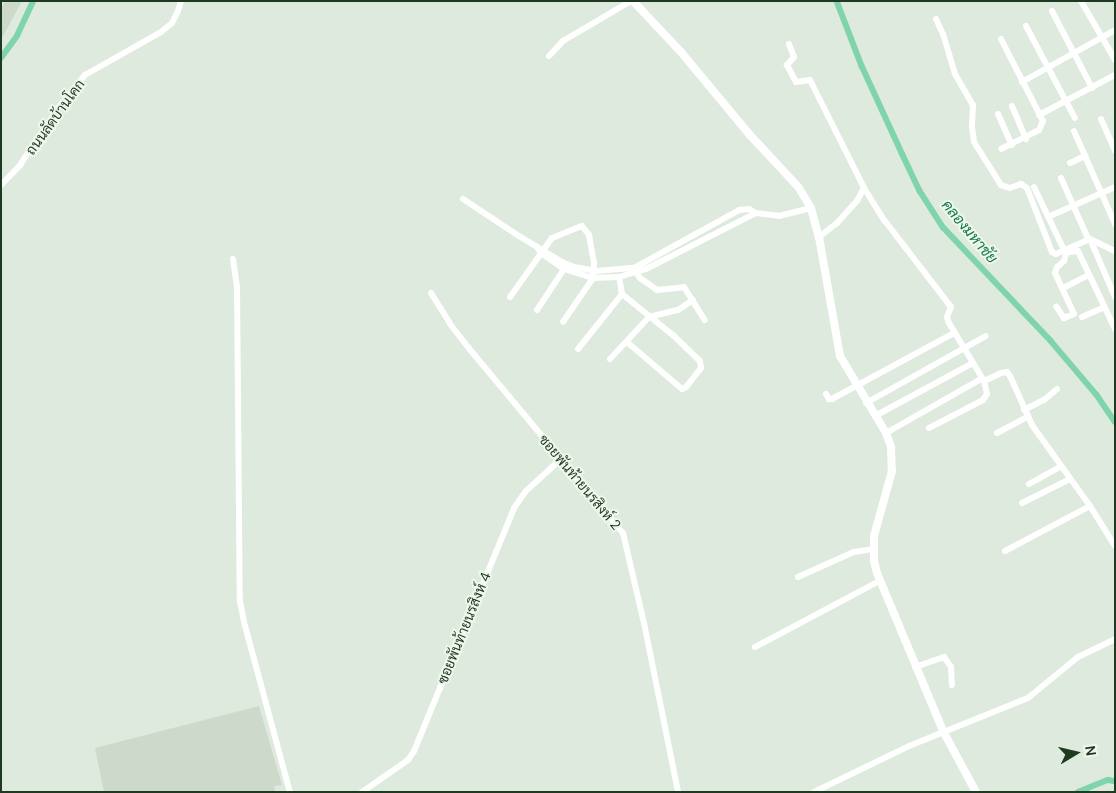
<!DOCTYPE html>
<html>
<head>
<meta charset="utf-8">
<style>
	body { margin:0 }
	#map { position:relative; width:1116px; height:793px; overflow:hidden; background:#deeadd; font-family:"DM Sans",Sarabun,sans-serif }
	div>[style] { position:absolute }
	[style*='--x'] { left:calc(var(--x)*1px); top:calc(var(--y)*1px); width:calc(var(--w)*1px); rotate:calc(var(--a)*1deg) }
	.built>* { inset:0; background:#cddacb }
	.canal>* { height:5.5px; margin:-2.75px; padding:0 2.75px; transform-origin:2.75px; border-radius:2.75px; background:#80d4ab }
	.minor>* { height:6px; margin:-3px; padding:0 3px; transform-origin:3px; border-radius:3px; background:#fff }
	.tertiary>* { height:8px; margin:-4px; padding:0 4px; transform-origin:4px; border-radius:4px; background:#fff }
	span { translate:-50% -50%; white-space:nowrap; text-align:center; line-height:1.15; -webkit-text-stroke:4px #eff7ed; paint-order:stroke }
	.street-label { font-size:14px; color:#1e3a20 }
	.water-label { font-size:15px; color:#157a49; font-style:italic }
	.frame { position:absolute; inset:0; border:2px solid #1e3a20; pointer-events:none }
	.north { position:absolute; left:1051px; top:728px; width:50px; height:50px; -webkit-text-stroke:4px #eff7ed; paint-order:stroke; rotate:81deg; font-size:14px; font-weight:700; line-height:20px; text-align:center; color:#1e3a20 }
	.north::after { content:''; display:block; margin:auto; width:18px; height:22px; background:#1e3a20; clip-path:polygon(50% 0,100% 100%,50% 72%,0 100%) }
</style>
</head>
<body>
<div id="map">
	<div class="built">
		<div style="clip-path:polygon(5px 1px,22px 1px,1px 40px,1px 9px)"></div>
		<div style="clip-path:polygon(259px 706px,282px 785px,274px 786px,275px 792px,104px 792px,95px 748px)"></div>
	</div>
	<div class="canal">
		<div style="--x:837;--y:1;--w:70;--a:69"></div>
		<div style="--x:862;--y:66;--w:96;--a:65.3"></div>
		<div style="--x:902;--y:153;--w:42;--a:64.7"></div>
		<div style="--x:920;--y:191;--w:43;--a:57.4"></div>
		<div style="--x:943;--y:227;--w:157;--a:46.5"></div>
		<div style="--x:1051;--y:341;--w:71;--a:49.6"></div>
		<div style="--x:1097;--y:395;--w:32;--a:56"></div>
		<div style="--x:1;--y:58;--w:27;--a:-54"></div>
		<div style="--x:17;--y:36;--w:38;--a:-65"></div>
		<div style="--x:1078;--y:792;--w:32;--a:-22"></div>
		<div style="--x:1108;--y:780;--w:6;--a:9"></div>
	</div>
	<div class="minor">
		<div style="--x:1081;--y:1;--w:68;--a:60"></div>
		<div style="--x:1052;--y:11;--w:87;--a:62.5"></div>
		<div style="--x:936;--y:19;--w:17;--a:65"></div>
		<div style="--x:943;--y:34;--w:42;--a:73.3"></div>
		<div style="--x:955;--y:74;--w:36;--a:60"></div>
		<div style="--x:973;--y:105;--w:22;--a:93"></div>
		<div style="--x:972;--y:127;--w:15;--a:82"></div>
		<div style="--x:974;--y:142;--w:51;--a:57.9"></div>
		<div style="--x:1001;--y:185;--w:9;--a:18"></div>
		<div style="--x:1010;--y:188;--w:12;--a:-20"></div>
		<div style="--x:1021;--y:184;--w:7;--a:34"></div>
		<div style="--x:1027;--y:188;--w:69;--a:68.7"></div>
		<div style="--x:1052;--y:252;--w:4;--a:27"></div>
		<div style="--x:1056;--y:254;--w:37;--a:-24"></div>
		<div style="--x:1090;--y:239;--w:28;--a:26"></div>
		<div style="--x:1026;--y:26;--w:104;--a:62"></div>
		<div style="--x:1001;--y:39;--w:92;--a:62.9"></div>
		<div style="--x:1043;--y:121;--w:10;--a:114"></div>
		<div style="--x:1039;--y:130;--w:42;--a:153.4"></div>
		<div style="--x:789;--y:44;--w:14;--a:69"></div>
		<div style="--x:794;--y:57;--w:11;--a:131"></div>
		<div style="--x:787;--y:65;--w:19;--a:62"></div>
		<div style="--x:796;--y:82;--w:14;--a:-8"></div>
		<div style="--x:810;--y:80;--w:121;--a:63.4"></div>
		<div style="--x:864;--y:188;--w:39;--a:58"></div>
		<div style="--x:885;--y:221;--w:108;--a:52.5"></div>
		<div style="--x:951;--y:307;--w:11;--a:112"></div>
		<div style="--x:947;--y:317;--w:6;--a:72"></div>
		<div style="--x:949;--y:323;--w:68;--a:58.9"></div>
		<div style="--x:984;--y:381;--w:13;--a:77"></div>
		<div style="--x:987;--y:394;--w:7;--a:124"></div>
		<div style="--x:983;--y:400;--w:61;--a:152.6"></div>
		<div style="--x:549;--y:56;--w:21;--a:-47"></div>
		<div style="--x:563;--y:41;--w:79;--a:-30.5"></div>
		<div style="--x:1022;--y:82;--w:107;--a:-29.2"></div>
		<div style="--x:1012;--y:106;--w:36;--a:67"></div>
		<div style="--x:998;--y:114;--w:34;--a:66"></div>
		<div style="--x:1039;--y:115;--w:86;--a:-27.8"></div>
		<div style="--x:1101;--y:119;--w:35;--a:66"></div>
		<div style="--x:1074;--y:131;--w:102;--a:66.2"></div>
		<div style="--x:1070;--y:163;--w:17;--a:-25"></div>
		<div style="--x:1061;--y:178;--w:64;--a:65.9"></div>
		<div style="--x:1;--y:185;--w:28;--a:-46"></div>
		<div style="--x:20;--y:165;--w:69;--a:-56.3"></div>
		<div style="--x:58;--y:108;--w:43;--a:-50.7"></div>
		<div style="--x:85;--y:75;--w:87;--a:-29.5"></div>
		<div style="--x:161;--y:32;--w:14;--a:-39"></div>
		<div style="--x:172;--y:23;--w:13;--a:-63"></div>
		<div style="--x:178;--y:11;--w:10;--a:-73"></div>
		<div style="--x:1034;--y:187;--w:74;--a:64.5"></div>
		<div style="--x:1066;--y:254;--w:7;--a:106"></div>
		<div style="--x:1064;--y:261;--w:9;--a:139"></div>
		<div style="--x:1057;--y:267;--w:6;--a:108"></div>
		<div style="--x:1055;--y:273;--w:45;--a:65.1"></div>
		<div style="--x:1074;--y:314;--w:11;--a:158"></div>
		<div style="--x:1064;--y:318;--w:14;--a:-124"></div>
		<div style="--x:463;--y:199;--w:67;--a:33.5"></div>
		<div style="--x:519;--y:236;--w:50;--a:31.2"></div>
		<div style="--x:562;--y:262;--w:13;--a:23"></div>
		<div style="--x:574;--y:267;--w:22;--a:10"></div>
		<div style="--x:596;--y:271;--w:38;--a:-5"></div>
		<div style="--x:634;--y:268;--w:120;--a:-28.9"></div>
		<div style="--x:739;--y:210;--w:10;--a:-6"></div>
		<div style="--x:749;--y:209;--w:8;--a:30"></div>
		<div style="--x:756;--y:213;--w:23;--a:7"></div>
		<div style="--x:779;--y:216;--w:33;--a:-14"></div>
		<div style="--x:1048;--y:217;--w:73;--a:-24.1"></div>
		<div style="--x:819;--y:237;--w:23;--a:-38"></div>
		<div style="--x:837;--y:223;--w:30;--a:-48"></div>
		<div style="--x:857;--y:201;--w:15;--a:-62"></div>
		<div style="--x:1090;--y:239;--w:63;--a:66.7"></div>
		<div style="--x:537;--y:247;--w:7;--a:56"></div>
		<div style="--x:541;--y:253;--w:28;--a:35"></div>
		<div style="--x:564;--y:269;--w:30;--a:17"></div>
		<div style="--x:593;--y:278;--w:26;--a:-2"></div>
		<div style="--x:619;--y:277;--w:28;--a:-17"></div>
		<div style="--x:646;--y:269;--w:123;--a:-27"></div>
		<div style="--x:1070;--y:252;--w:8;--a:-7"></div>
		<div style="--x:1078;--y:251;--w:86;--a:64.6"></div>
		<div style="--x:233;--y:259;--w:27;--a:82"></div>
		<div style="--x:237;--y:286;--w:315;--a:89.5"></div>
		<div style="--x:240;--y:601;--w:21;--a:79"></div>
		<div style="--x:244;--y:622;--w:176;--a:74.9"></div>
		<div style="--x:635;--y:271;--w:9;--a:54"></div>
		<div style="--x:640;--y:278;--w:21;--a:35"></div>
		<div style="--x:657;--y:290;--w:27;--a:-6"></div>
		<div style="--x:684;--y:287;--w:39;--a:58"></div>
		<div style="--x:1063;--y:288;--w:29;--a:-27"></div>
		<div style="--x:431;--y:293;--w:36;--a:58"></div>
		<div style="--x:450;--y:324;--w:36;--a:52"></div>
		<div style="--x:472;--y:352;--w:236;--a:50.2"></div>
		<div style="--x:623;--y:533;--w:92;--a:76.9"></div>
		<div style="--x:644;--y:623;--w:172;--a:78.6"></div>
		<div style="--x:622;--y:294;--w:67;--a:38.9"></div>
		<div style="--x:674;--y:336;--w:36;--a:44"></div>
		<div style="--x:700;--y:361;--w:7;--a:82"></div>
		<div style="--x:701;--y:368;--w:24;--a:128"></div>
		<div style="--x:686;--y:387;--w:4;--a:153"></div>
		<div style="--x:682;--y:389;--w:72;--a:-139.5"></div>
		<div style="--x:510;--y:297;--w:72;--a:-54.6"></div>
		<div style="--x:552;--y:238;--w:32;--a:-22"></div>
		<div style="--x:582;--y:226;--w:11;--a:52"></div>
		<div style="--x:589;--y:235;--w:28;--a:80"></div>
		<div style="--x:594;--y:263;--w:15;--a:94"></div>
		<div style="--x:593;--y:278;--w:53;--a:124.3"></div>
		<div style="--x:537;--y:310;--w:49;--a:-56.6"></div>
		<div style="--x:1082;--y:317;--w:24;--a:-24"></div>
		<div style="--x:578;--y:349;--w:70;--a:-51.3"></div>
		<div style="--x:622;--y:294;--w:17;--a:-100"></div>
		<div style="--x:610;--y:359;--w:57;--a:-47.1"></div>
		<div style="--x:649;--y:317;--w:30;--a:-14"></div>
		<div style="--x:678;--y:310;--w:18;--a:-34"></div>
		<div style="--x:984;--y:381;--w:19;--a:-25"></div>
		<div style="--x:1001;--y:373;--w:6;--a:-9"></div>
		<div style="--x:1007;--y:372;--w:5;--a:53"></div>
		<div style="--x:1010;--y:376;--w:54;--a:65.8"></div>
		<div style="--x:1032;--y:425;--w:100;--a:54.4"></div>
		<div style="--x:1090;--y:506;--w:47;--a:58"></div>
		<div style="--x:826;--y:394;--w:6;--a:59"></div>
		<div style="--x:829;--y:399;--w:3;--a:0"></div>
		<div style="--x:832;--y:399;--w:139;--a:-28.4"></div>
		<div style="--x:866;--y:403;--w:137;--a:-29.2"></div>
		<div style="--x:1024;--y:410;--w:22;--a:-27"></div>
		<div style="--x:1044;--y:400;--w:17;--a:-40"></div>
		<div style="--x:875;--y:416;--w:111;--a:-28.4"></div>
		<div style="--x:886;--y:433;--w:109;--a:-29.6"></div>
		<div style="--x:997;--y:433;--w:34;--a:-28"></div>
		<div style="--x:1029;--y:484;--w:37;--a:-29"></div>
		<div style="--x:1022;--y:503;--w:54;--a:-26.6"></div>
		<div style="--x:1005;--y:551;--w:96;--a:-27.9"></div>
		<div style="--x:798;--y:577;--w:61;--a:-24.1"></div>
		<div style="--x:854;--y:552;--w:20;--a:-9"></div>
		<div style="--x:755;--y:647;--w:140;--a:-28"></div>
		<div style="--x:915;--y:667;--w:31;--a:-19"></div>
		<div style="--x:944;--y:657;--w:12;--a:55"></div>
		<div style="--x:951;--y:667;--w:18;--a:87"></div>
		<div style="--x:362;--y:792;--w:56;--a:-34.8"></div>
		<div style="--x:408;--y:760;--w:11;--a:-56"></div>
		<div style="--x:414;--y:751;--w:263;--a:-67.6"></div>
		<div style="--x:514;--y:508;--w:21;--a:-55"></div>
		<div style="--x:526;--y:491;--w:47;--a:-42.4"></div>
		<div style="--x:814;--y:792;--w:106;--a:-25.8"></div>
		<div style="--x:909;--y:746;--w:128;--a:-22"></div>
		<div style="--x:1028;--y:698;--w:65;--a:-39.4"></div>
		<div style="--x:1078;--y:657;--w:41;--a:-25.9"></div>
	</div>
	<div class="tertiary">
		<div style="--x:633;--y:1;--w:70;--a:46.7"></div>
		<div style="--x:681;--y:52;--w:108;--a:50.3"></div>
		<div style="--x:750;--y:135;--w:72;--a:47.2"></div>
		<div style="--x:799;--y:188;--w:23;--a:59"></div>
		<div style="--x:811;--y:208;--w:30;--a:75"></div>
		<div style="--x:819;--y:237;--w:121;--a:80"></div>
		<div style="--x:840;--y:356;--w:90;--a:59.1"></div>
		<div style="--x:886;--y:433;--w:15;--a:70"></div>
		<div style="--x:891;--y:447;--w:24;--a:88"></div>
		<div style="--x:892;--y:471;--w:67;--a:105.5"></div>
		<div style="--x:874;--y:536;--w:25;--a:90"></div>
		<div style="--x:874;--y:561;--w:12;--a:76"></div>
		<div style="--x:877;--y:573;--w:171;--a:67.3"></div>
		<div style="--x:943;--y:731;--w:69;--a:61.6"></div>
	</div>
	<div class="street-label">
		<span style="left:55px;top:117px;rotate:-54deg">ถนนลัดบ้านโคก</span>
		<span style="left:580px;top:482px;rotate:50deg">ซอยพันท้ายนรสิงห์ 2</span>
		<span style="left:464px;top:628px;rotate:-68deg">ซอยพันท้ายนรสิงห์ 4</span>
	</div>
	<div class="water-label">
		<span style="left:969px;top:232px;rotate:50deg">คลองมหาชัย</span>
	</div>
	<div class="frame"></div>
	<div class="north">N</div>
</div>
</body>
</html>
